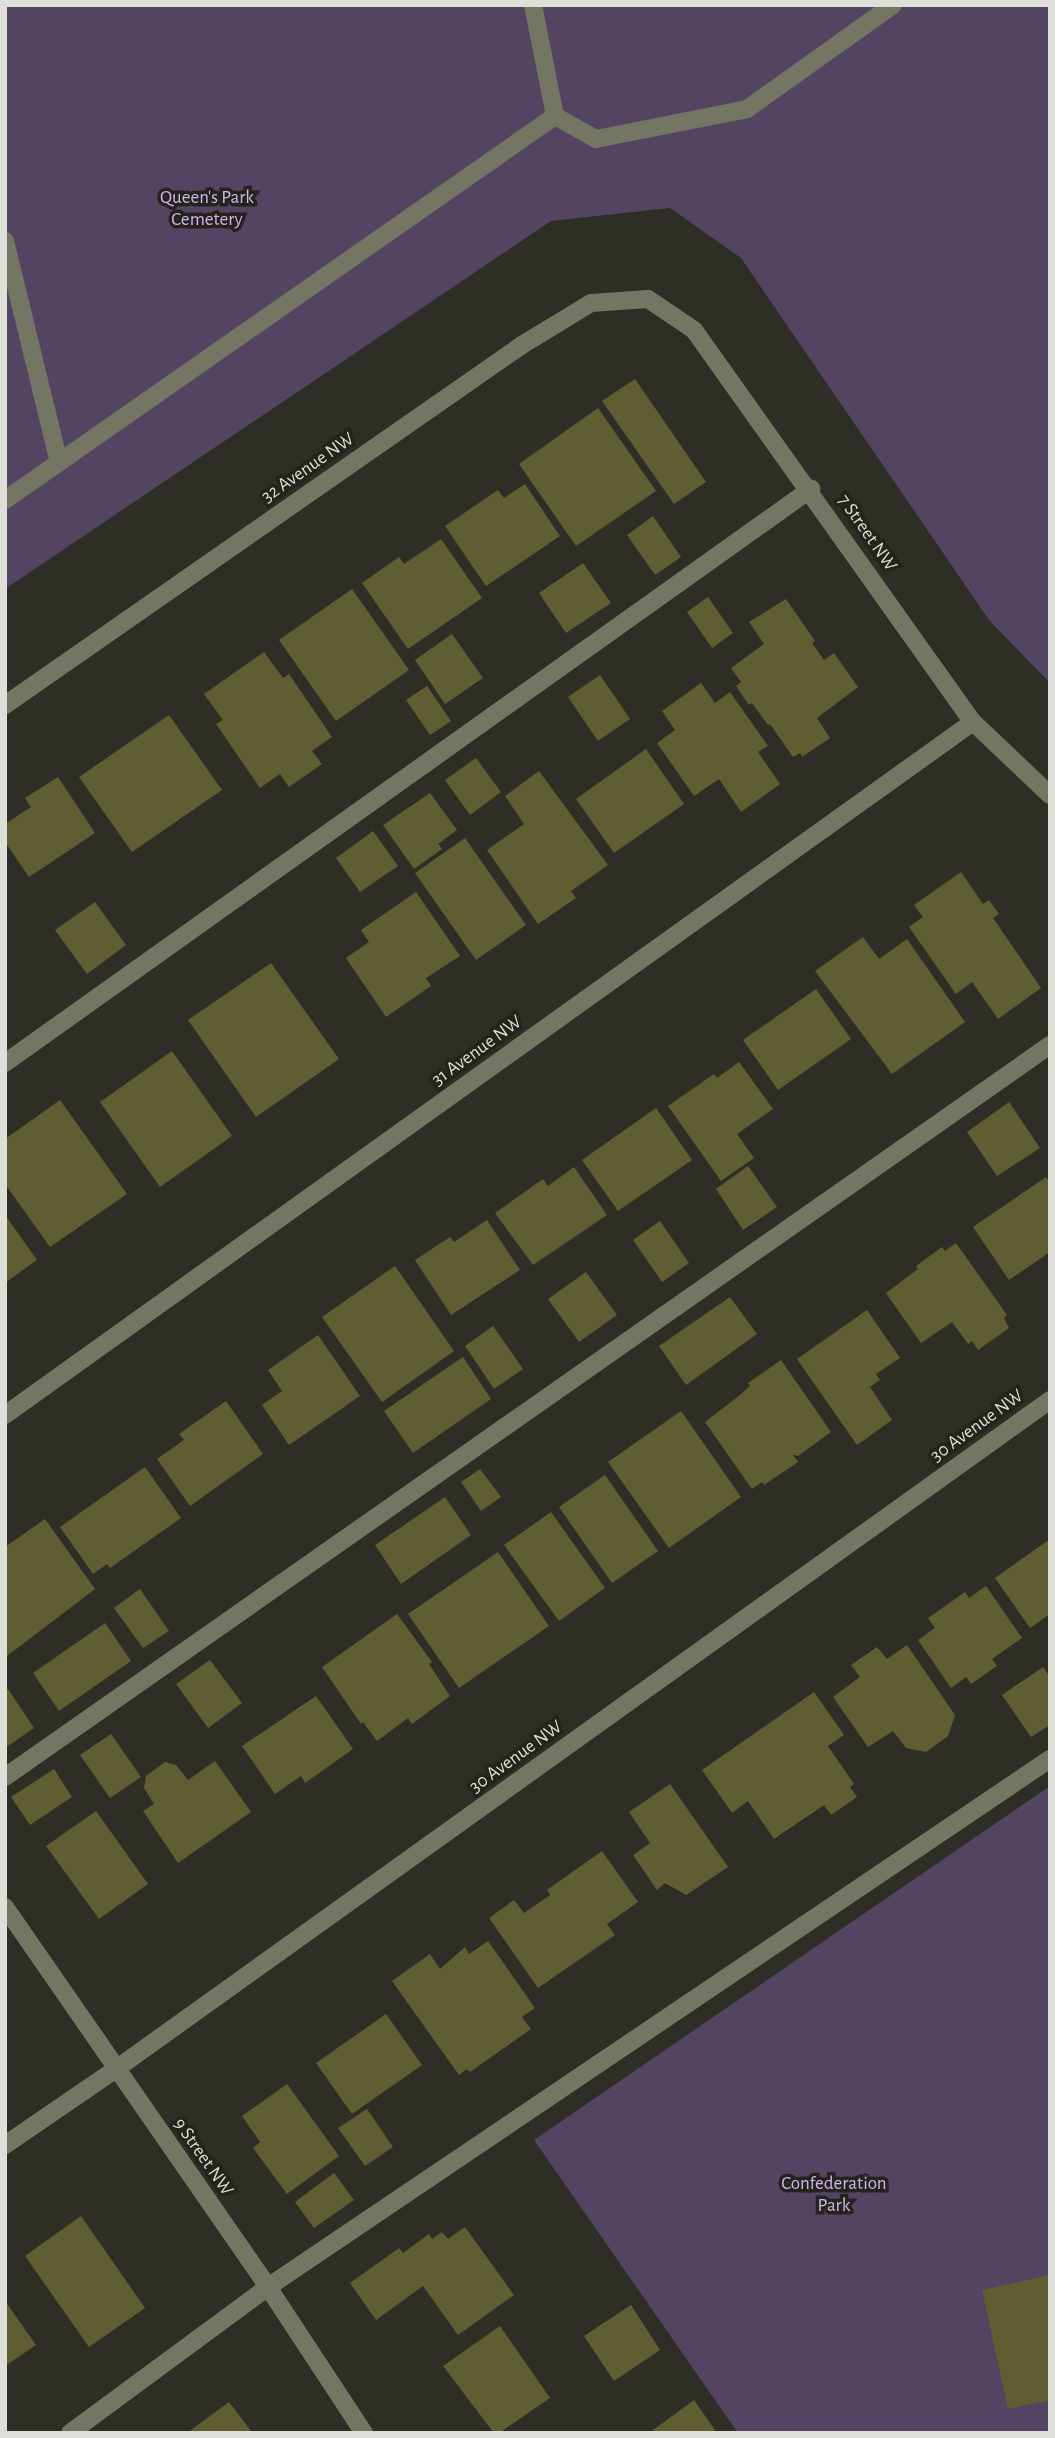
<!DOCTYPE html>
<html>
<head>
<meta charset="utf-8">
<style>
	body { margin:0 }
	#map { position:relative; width:1055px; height:2438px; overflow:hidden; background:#2e2e26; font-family:"Alegreya Sans",sans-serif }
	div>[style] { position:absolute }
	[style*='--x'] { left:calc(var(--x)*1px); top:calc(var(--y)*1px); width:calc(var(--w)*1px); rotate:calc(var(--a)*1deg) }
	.green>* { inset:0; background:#534561 }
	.building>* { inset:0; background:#5f5e33 }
	.minor>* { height:18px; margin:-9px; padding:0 9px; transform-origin:9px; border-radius:9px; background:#747562 }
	span { translate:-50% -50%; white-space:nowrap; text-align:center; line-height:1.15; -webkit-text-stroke:7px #24241c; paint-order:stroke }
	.park-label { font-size:19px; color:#d1b2f0 }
	.street-label { font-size:19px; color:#dfdfd9 }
	.frame { position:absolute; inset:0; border:7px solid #dfdfd9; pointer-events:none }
</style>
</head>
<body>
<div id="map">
	<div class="green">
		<div style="clip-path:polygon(5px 5px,1050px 5px,1050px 683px,989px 620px,741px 258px,670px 208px,551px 221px,5px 589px)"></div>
		<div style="clip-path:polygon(1050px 1786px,1050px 2433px,738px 2433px,534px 2140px)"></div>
	</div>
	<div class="building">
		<div style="clip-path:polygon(635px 379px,706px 482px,674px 504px,602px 401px)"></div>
		<div style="clip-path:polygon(598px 408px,656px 491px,576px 546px,519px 464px)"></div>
		<div style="clip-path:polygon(525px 484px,560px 536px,486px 586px,445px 526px,498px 490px,504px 498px)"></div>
		<div style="clip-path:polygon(653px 516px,681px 557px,655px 575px,627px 535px)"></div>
		<div style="clip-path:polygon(441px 539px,482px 598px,408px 649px,362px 583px,399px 557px,404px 564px)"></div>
		<div style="clip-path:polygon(583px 563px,611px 603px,566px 633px,539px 593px)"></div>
		<div style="clip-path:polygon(352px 589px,409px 670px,336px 721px,279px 640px)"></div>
		<div style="clip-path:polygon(708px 597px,733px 633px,712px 648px,687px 612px)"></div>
		<div style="clip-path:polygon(786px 599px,815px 641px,812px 643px,824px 660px,834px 653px,858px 687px,817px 718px,830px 738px,802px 757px,800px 753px,793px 757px,770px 724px,768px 725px,752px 703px,749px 705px,736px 686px,741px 682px,731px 668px,764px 644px,749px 622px)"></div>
		<div style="clip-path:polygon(452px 634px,483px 678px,445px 704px,415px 660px)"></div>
		<div style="clip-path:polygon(264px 652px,283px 678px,289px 674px,332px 737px,312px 751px,322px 764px,289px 787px,280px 774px,260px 788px,216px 724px,223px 720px,204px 694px)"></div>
		<div style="clip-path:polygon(600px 675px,630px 719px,598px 741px,568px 697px)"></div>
		<div style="clip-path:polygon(701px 683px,715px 703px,730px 692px,768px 746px,758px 752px,780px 784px,741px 812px,719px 779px,694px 796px,657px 743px,675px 730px,662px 711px)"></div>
		<div style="clip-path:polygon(427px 686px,451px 721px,430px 735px,406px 700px)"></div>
		<div style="clip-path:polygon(169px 715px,222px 790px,132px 852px,79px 777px)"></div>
		<div style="clip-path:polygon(646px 749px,684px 804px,614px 853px,576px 799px)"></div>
		<div style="clip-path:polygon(476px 758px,501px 792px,470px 815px,445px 780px)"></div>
		<div style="clip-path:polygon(539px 771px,608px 865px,571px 891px,576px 898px,538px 924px,487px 850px,524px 824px,505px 796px)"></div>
		<div style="clip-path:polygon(58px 777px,95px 833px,29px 877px,5px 842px,5px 824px,31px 807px,25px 798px)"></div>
		<div style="clip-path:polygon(430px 793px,457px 830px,438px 844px,442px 849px,414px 869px,383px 825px)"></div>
		<div style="clip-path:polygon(373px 831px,398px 866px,360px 892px,336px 858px)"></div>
		<div style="clip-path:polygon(465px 838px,526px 925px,476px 960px,415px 873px)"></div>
		<div style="clip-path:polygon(961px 872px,983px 904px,989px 900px,999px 914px,993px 918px,1041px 988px,998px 1019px,972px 982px,956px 994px,909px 927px,923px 917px,914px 905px)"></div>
		<div style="clip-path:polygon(416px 892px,460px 956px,426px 978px,431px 986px,386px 1017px,346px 958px,369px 942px,361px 930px)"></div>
		<div style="clip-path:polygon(95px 902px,126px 945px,87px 974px,55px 930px)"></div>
		<div style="clip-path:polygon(863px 937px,879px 959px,907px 939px,965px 1022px,892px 1074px,815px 971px)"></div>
		<div style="clip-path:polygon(271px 963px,339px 1059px,256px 1117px,188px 1020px)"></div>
		<div style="clip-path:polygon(816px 989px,851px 1039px,778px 1090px,743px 1040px)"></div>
		<div style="clip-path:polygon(172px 1051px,232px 1136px,160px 1187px,100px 1102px)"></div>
		<div style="clip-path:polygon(739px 1062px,773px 1109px,737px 1134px,754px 1158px,721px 1181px,668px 1106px,714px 1074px,717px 1078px)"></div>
		<div style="clip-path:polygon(60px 1100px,127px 1194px,50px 1247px,5px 1184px,5px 1139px)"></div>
		<div style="clip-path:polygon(1009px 1102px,1040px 1148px,997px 1176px,967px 1132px)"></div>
		<div style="clip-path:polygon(656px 1108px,692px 1160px,618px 1211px,582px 1160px)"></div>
		<div style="clip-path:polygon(748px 1166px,777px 1207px,743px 1230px,716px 1189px)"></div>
		<div style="clip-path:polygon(574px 1167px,607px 1215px,533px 1265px,495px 1213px,543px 1179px,548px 1186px)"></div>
		<div style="clip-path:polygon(1046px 1177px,1050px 1183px,1050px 1252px,1009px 1280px,973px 1227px)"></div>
		<div style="clip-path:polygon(5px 1215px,37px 1260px,5px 1283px)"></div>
		<div style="clip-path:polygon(487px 1220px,520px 1270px,451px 1315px,415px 1260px,450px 1237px,454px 1242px)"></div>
		<div style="clip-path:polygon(660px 1221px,689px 1263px,662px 1282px,633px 1240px)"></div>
		<div style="clip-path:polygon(956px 1243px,1007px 1315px,1004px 1318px,1009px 1328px,978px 1350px,972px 1341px,968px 1344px,952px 1322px,921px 1343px,886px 1293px,918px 1269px,916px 1266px,942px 1247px,945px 1251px)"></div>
		<div style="clip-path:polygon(395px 1266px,454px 1351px,382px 1402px,322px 1317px)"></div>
		<div style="clip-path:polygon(586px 1272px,617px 1315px,579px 1342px,548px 1299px)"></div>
		<div style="clip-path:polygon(730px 1297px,757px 1334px,686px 1385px,659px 1346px)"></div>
		<div style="clip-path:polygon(867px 1310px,900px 1358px,876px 1374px,880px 1380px,870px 1387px,892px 1420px,857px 1445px,797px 1359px)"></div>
		<div style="clip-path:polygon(493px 1326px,523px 1369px,494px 1389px,465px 1346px)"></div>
		<div style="clip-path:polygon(318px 1335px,360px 1396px,289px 1445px,262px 1405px,282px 1391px,268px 1370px)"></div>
		<div style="clip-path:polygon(463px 1357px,491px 1399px,413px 1453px,384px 1411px)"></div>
		<div style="clip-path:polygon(781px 1360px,831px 1432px,798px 1456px,793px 1455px,798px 1462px,764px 1485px,762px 1482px,752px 1489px,705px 1422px,740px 1395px,750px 1386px,748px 1383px)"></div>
		<div style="clip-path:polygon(226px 1401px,263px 1454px,190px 1506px,157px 1459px,184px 1440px,179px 1434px)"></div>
		<div style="clip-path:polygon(681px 1411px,741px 1497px,669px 1548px,608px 1462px)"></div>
		<div style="clip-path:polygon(145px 1467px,181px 1518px,110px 1568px,107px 1564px,93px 1574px,60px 1527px)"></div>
		<div style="clip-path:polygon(480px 1469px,501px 1497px,481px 1511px,461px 1482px)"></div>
		<div style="clip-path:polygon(605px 1475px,658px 1551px,612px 1583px,559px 1507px)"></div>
		<div style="clip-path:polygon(445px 1497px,471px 1535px,401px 1584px,375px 1545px)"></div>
		<div style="clip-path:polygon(551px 1512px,605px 1588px,559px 1621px,504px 1545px)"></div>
		<div style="clip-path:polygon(45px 1519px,95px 1589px,7px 1656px,5px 1547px)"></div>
		<div style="clip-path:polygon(1050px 1539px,1050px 1614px,1030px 1628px,995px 1578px)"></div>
		<div style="clip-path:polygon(498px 1552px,549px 1626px,459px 1688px,408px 1614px)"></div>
		<div style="clip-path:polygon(986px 1586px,1022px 1638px,992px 1659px,997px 1666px,971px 1684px,966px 1677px,951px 1688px,918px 1640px,935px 1628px,928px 1618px,965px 1592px,969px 1598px)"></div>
		<div style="clip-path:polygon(140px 1589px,169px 1631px,143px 1648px,114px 1608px)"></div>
		<div style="clip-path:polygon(397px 1614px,432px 1662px,429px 1664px,450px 1696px,412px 1724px,408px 1718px,377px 1741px,363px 1722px,361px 1724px,322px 1667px)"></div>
		<div style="clip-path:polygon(105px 1623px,131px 1661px,59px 1711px,33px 1673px)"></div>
		<div style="clip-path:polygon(907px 1645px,955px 1715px,948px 1736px,926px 1752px,906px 1748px,893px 1731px,868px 1747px,833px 1697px,860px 1677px,851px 1665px,877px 1647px,887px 1659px)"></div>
		<div style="clip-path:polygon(210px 1660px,242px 1703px,208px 1728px,176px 1684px)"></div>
		<div style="clip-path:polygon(1043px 1667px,1050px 1677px,1050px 1725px,1031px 1737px,1002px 1695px)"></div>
		<div style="clip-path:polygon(8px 1689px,34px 1728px,5px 1748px,5px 1690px)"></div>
		<div style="clip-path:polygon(814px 1692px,844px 1735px,828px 1746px,854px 1784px,850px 1787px,857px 1797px,831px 1815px,824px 1805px,774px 1839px,748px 1801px,732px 1813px,702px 1770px)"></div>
		<div style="clip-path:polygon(316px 1696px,353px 1749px,305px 1783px,301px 1776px,275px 1794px,242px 1746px)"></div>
		<div style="clip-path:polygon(111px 1734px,141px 1777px,110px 1798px,80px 1755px)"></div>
		<div style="clip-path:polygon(215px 1761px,251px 1812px,178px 1863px,143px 1811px,154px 1804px,144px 1788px,146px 1776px,165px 1762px,176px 1765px,188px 1780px)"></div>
		<div style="clip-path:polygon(54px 1769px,72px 1797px,30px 1825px,11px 1797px)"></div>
		<div style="clip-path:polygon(670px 1784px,728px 1867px,686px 1895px,665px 1883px,657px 1890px,633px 1855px,650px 1843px,629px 1812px)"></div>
		<div style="clip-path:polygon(96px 1811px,148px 1884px,99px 1919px,46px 1846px)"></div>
		<div style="clip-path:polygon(602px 1851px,638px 1902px,607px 1924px,615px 1935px,538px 1988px,489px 1918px,514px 1900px,524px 1913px,550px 1895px,547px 1890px)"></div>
		<div style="clip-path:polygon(488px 1941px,535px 2008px,522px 2017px,531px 2029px,470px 2072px,467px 2069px,459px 2075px,392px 1981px,430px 1954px,440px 1969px,465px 1947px,469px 1954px)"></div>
		<div style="clip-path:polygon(386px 2014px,422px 2065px,352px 2114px,316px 2063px)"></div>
		<div style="clip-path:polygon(287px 2084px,339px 2156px,287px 2194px,253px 2148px,260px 2142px,242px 2116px)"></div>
		<div style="clip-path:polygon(367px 2109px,393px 2147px,365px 2166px,338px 2128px)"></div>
		<div style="clip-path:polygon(334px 2173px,354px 2200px,314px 2228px,295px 2202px)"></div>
		<div style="clip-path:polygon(81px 2216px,145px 2308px,89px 2347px,25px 2256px)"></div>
		<div style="clip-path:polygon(465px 2227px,514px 2295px,458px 2335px,423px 2286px,376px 2320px,350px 2283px,399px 2248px,403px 2253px,429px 2234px,432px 2239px,442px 2232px,448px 2239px)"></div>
		<div style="clip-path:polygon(1050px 2275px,1050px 2400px,1008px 2409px,982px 2290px)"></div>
		<div style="clip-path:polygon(5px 2301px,36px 2345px,5px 2366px)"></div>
		<div style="clip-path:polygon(631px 2305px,660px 2350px,614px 2381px,584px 2336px)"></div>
		<div style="clip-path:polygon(500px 2326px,550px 2398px,499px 2433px,494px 2433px,443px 2366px)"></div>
		<div style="clip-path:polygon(694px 2400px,717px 2433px,655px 2433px,653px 2430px)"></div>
		<div style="clip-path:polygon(229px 2402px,251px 2431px,187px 2433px)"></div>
	</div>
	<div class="minor">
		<div style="--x:533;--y:5;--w:113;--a:78.8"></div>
		<div style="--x:555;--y:116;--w:47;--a:29.3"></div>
		<div style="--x:596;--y:139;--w:154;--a:-11.2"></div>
		<div style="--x:747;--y:109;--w:179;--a:-35.5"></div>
		<div style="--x:5;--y:241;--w:228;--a:76.3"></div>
		<div style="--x:5;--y:500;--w:671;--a:-34.92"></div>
		<div style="--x:5;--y:705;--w:630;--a:-34.85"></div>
		<div style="--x:522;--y:345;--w:81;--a:-31.3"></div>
		<div style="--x:591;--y:303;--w:57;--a:-4"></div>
		<div style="--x:648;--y:299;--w:55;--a:34"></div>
		<div style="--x:694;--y:330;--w:481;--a:54.6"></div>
		<div style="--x:973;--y:722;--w:106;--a:43.5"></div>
		<div style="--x:5;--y:1063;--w:990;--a:-35.46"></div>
		<div style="--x:5;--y:1415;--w:1190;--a:-35.6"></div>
		<div style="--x:5;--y:1777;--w:1276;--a:-35.01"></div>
		<div style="--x:5;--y:1907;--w:462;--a:55.3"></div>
		<div style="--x:268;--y:2287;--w:175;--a:56.7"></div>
		<div style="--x:5;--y:2145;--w:135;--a:-34.4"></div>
		<div style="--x:116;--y:2069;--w:1149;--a:-35.61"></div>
		<div style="--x:70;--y:2433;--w:246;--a:-36.4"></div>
		<div style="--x:268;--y:2287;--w:944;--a:-34.03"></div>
	</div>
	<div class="park-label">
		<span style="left:207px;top:209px">Queen's Park<br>Cemetery</span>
		<span style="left:834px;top:2195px">Confederation<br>Park</span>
	</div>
	<div class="street-label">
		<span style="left:308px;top:468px;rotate:-35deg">32 Avenue NW</span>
		<span style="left:867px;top:533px;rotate:55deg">7 Street NW</span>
		<span style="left:477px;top:1051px;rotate:-36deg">31 Avenue NW</span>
		<span style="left:977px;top:1426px;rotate:-36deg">30 Avenue NW</span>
		<span style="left:516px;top:1757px;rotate:-36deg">30 Avenue NW</span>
		<span style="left:203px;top:2157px;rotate:55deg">9 Street NW</span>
	</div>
	<div class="frame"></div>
</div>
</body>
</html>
